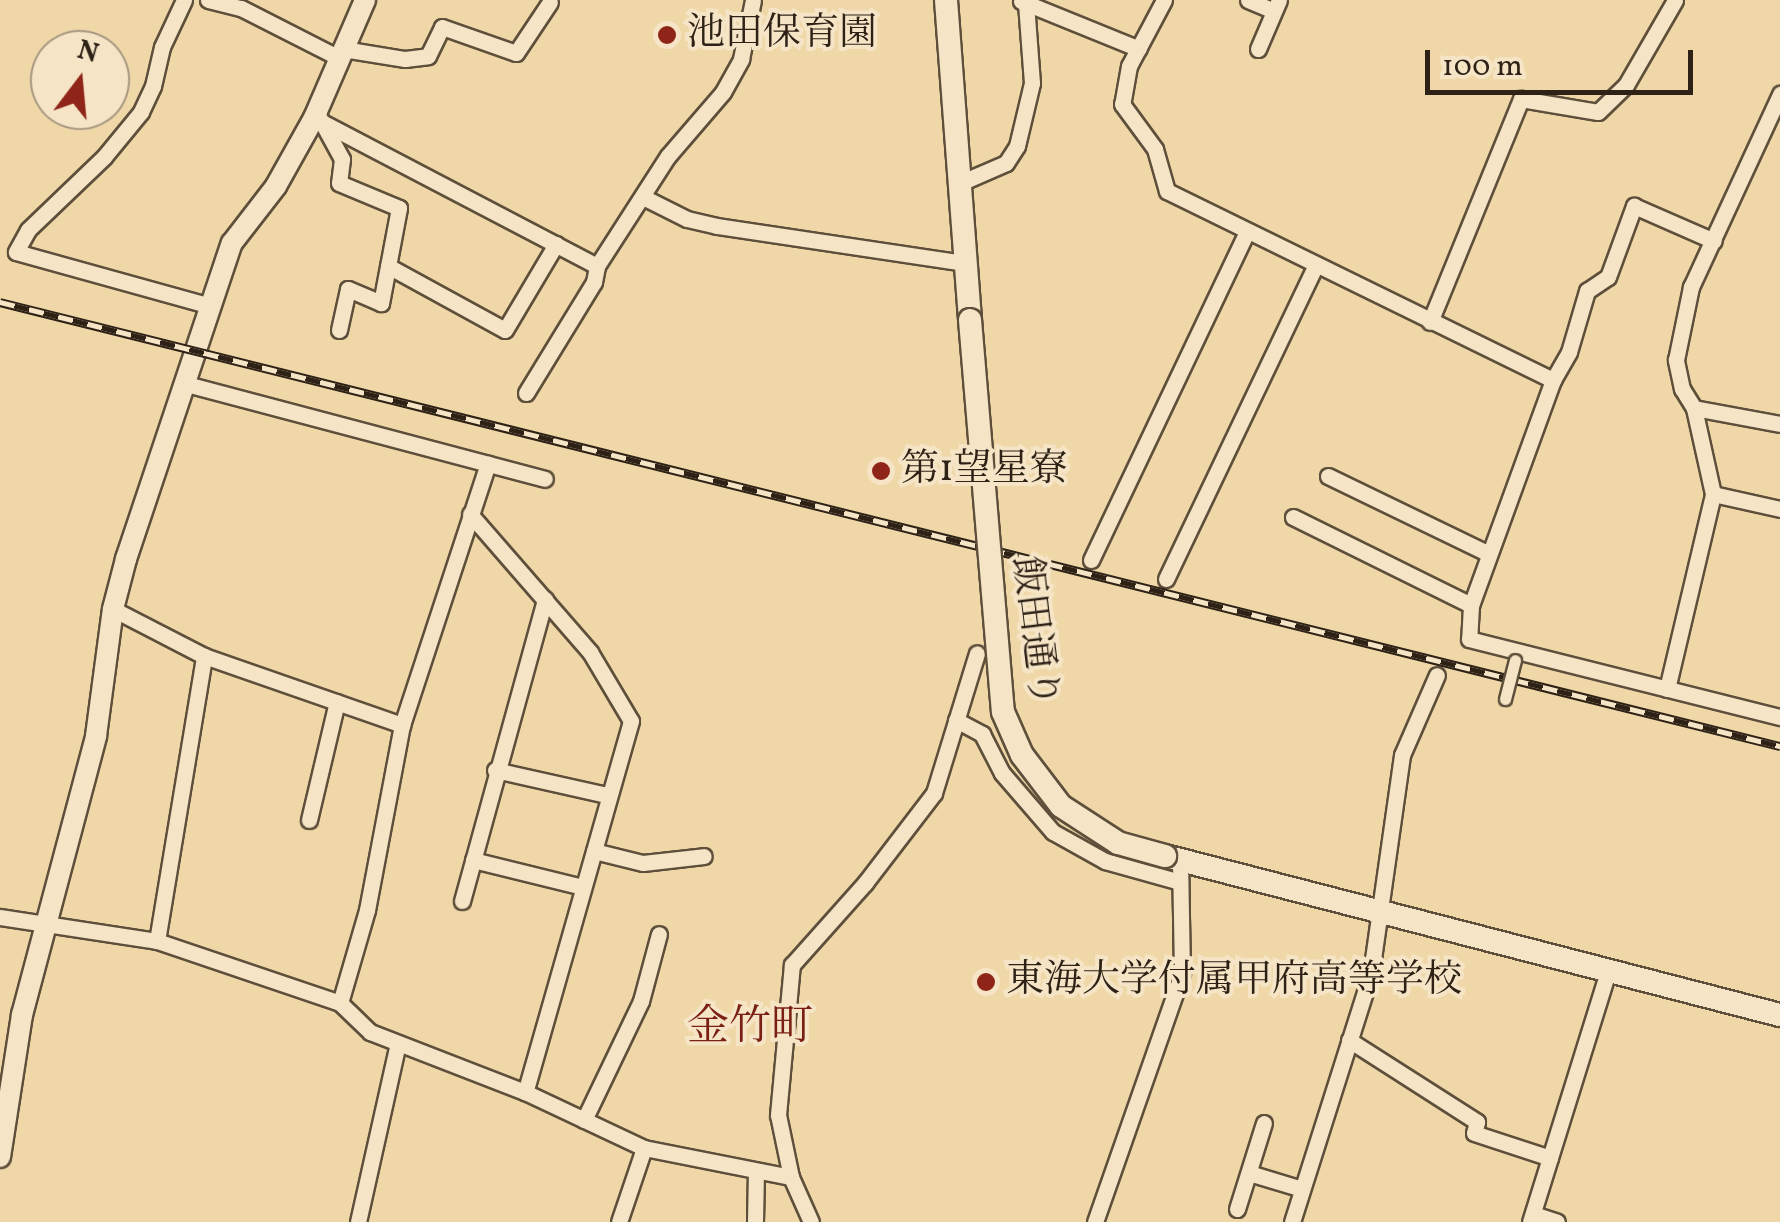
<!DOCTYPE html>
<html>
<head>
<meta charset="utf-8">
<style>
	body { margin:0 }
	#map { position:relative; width:1780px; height:1222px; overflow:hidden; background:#efd7a8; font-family:Vollkorn,"Noto Serif JP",serif }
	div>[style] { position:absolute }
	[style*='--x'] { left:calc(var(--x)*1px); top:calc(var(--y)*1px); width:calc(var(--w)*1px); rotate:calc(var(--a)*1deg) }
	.roads { filter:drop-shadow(2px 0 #5e4f3b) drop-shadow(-2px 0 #5e4f3b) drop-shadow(0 2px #5e4f3b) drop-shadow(0 -2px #5e4f3b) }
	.minor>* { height:15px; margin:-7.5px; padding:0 7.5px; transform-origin:7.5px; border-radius:7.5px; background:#f5e5c6 }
	.tertiary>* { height:20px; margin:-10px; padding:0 10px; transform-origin:10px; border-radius:10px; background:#f5e5c6 }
	.secondary>* { height:22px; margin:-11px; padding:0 11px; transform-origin:11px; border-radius:11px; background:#f5e5c6 }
	.rail>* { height:9px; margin-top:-4.5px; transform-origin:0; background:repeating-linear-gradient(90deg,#f5e5c6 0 15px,#2e2217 0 30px); box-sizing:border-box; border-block:2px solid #2e2217 }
	.bridges { filter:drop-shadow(2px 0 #5e4f3b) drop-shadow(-2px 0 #5e4f3b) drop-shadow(0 2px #5e4f3b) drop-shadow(0 -2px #5e4f3b) }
	.pedestrian-bridge>* { height:11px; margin:-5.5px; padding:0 5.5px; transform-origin:5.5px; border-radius:5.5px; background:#f5e5c6 }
	.secondary-bridge>* { height:22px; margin:-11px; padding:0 11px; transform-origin:11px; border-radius:11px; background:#f5e5c6 }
	.dots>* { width:28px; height:28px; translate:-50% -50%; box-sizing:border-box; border:5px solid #f5e5c6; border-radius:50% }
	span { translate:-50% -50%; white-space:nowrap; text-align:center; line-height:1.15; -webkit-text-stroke:8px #f5e5c6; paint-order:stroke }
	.poi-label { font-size:38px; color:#2e2217 }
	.left { translate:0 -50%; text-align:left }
	.street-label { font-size:38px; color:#2e2217 }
	.quarter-label { font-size:42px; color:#7a1f14 }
	.north { position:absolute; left:30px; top:30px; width:100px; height:100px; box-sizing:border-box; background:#f5e5c6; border:2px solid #a59780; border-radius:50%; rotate:16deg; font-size:28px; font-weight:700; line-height:40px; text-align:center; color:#2e2217 }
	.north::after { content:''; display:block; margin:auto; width:35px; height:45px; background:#8f2418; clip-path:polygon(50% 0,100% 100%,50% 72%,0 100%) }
	.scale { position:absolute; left:1425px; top:50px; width:268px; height:45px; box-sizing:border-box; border:5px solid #2e2217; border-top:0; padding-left:12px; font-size:30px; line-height:35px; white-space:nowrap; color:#2e2217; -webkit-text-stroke:8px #f5e5c6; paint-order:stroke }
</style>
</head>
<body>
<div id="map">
	<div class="roads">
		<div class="minor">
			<div style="--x:184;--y:0;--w:52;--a:115.1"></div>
			<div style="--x:162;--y:47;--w:40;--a:103"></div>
			<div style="--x:153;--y:86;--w:29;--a:115"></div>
			<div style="--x:141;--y:112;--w:58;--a:129.4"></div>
			<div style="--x:104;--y:157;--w:105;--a:136.2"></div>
			<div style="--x:28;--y:230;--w:25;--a:119"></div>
			<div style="--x:16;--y:252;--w:202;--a:15.5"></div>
			<div style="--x:208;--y:0;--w:34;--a:14"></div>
			<div style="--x:241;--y:8;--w:110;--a:27"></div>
			<div style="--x:1164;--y:0;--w:75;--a:117.9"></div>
			<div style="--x:1129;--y:66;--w:39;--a:100"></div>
			<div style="--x:1122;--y:104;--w:56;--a:53.7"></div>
			<div style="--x:1155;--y:149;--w:44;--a:74.1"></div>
			<div style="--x:1167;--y:191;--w:430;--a:26.1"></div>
			<div style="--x:1553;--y:380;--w:239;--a:110"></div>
			<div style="--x:1471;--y:605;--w:34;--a:93"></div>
			<div style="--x:1469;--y:639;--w:321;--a:14.1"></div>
			<div style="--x:1248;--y:0;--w:28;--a:23"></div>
			<div style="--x:1021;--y:1;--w:127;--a:22.1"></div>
			<div style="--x:343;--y:49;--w:63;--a:9.2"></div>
			<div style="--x:405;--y:59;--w:23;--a:-7"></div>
			<div style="--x:428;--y:56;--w:32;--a:-64"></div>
			<div style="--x:442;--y:27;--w:78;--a:19.4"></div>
			<div style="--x:516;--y:53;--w:61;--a:-56.3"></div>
			<div style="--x:1258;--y:49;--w:53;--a:-66.8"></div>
			<div style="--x:319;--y:117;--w:48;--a:61.3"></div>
			<div style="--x:342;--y:159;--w:24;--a:97"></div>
			<div style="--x:339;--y:183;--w:65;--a:22.6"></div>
			<div style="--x:399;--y:208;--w:97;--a:100.7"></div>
			<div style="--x:381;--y:303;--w:36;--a:-157"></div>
			<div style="--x:348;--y:289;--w:42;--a:102.4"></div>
			<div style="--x:314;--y:118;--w:319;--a:27.6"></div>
			<div style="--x:597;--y:266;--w:131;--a:-57.2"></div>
			<div style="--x:668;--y:156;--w:84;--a:-49.3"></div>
			<div style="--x:723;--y:92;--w:38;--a:-61"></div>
			<div style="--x:741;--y:59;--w:60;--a:-78.5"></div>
			<div style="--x:960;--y:183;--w:50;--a:-23.5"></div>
			<div style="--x:1006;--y:163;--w:20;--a:-57"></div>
			<div style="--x:1017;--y:146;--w:65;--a:-76.6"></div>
			<div style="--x:1032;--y:83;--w:80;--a:-94.3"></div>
			<div style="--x:643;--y:197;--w:49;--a:26.6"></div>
			<div style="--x:687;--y:219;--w:31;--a:13"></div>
			<div style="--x:717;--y:226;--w:252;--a:8.5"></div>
			<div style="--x:388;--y:266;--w:133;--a:28.7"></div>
			<div style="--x:505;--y:330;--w:100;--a:-59.3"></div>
			<div style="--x:1430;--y:322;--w:241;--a:-67.8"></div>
			<div style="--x:1521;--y:99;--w:78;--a:9.6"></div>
			<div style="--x:1598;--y:112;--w:39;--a:-44"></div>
			<div style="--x:1626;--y:85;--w:98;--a:-60"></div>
			<div style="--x:1553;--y:380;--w:32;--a:-60"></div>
			<div style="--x:1569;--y:352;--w:64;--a:-73.6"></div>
			<div style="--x:1587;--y:291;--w:25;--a:-34"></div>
			<div style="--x:1608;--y:277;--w:76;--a:-69.9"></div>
			<div style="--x:1634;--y:206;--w:87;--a:23.6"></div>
			<div style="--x:186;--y:384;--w:371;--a:14.8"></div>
			<div style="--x:526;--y:393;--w:130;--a:-58.5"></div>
			<div style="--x:594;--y:282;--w:16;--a:-79"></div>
			<div style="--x:1694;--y:408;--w:87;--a:10.5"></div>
			<div style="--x:1328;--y:476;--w:179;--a:25.8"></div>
			<div style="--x:1713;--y:494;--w:69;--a:12.6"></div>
			<div style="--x:470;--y:514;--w:183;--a:49"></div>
			<div style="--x:590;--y:652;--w:80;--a:59.3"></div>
			<div style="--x:631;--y:721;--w:386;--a:105.9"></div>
			<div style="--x:1293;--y:517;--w:199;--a:26.3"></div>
			<div style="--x:1091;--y:560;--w:364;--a:-64.6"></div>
			<div style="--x:1166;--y:579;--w:348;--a:-64.5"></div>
			<div style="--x:113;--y:609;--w:102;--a:27.3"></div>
			<div style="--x:204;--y:656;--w:210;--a:19.2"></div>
			<div style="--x:1667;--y:689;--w:200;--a:-76.7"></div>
			<div style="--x:1713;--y:494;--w:88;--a:-102.5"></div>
			<div style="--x:1694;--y:408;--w:22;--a:-122"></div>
			<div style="--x:1682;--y:389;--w:30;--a:-102"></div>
			<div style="--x:1676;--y:360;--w:75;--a:-78.4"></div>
			<div style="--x:1691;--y:287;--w:213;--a:-65.2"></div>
			<div style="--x:956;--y:720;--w:30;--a:28"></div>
			<div style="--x:982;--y:734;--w:44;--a:62.9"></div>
			<div style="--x:1002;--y:773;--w:78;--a:49.2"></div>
			<div style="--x:1053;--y:832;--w:60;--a:29.1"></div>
			<div style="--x:1105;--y:861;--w:78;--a:15.6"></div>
			<div style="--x:495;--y:770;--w:115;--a:12.6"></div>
			<div style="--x:309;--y:820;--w:121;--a:-76.7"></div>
			<div style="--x:594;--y:851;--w:50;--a:13.8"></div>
			<div style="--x:643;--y:863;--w:61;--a:-6.5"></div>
			<div style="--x:473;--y:860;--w:113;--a:13.8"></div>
			<div style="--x:462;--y:901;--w:313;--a:-74.6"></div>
			<div style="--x:0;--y:917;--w:159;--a:8.7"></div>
			<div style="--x:157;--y:941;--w:193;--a:18.7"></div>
			<div style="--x:340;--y:1003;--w:42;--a:44"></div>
			<div style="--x:370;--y:1032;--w:166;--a:21.2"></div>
			<div style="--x:525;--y:1092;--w:132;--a:25.2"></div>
			<div style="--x:644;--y:1148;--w:150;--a:11.2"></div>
			<div style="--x:157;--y:941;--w:289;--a:-80.6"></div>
			<div style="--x:340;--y:1003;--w:97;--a:-73.8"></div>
			<div style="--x:367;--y:910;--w:188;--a:-79.3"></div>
			<div style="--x:402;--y:725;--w:275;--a:-71.8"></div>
			<div style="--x:1349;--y:1040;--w:152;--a:32.6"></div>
			<div style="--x:1477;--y:1122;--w:11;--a:105"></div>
			<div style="--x:1474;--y:1133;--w:80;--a:18.2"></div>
			<div style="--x:584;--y:1120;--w:132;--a:-64.4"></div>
			<div style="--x:641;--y:1001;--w:69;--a:-75"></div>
			<div style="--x:1249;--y:1173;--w:55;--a:16.8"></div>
			<div style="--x:1237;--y:1209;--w:90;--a:-72.6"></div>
			<div style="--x:1533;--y:1214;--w:25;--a:18"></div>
			<div style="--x:358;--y:1222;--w:183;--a:-77.4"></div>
			<div style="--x:619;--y:1222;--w:78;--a:-71.3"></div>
			<div style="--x:755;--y:1222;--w:50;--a:-88.9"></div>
			<div style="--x:811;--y:1222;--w:49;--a:-114"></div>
			<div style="--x:791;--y:1177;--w:63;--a:-101.8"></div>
			<div style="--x:778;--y:1115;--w:151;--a:-84.7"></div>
			<div style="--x:792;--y:965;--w:110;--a:-48.3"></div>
			<div style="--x:865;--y:883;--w:113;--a:-52.5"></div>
			<div style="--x:934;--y:793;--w:146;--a:-72.9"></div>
			<div style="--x:1095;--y:1222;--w:264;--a:-70.7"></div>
			<div style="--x:1182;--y:973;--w:114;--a:-91"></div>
			<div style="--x:1292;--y:1222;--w:261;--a:-72.4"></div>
			<div style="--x:1371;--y:973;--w:220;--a:-81.9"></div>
			<div style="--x:1402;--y:755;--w:87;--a:-66.4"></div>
			<div style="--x:1530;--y:1222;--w:262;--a:-72.7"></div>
		</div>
		<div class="tertiary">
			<div style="--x:0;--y:1157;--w:144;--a:-81.2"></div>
			<div style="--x:22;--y:1015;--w:289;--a:-75.1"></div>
			<div style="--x:96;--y:736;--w:128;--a:-82.4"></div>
			<div style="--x:113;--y:609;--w:52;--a:-75.4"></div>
			<div style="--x:126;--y:559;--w:333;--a:-71.5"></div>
			<div style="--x:232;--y:243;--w:72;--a:-52.3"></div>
			<div style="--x:276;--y:186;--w:78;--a:-60.8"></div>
			<div style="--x:314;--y:118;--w:129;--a:-66.6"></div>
		</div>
		<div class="secondary">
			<div style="--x:946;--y:0;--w:321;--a:85.7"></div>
			<div style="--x:1165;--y:856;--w:635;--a:14.5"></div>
		</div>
	</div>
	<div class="rail">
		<div style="--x:0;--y:302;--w:1835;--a:14.01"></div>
	</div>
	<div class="bridges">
		<div class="pedestrian-bridge">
			<div style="--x:1505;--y:699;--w:40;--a:-75.6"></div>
		</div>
		<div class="secondary-bridge">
			<div style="--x:970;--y:320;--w:393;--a:85.2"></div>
			<div style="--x:1003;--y:712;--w:47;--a:66.2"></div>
			<div style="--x:1022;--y:755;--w:64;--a:52.6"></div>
			<div style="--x:1061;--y:806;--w:68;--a:33"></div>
			<div style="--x:1118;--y:843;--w:49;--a:15.5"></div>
		</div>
	</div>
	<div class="dots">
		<div style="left:667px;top:35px;background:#8f2418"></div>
		<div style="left:881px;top:471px;background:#8f2418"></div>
		<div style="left:986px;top:982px;background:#8f2418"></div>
	</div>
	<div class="poi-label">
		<span class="left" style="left:687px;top:35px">池田保育園</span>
		<span class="left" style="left:901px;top:471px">第1望星寮</span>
		<span class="left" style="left:1006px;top:982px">東海大学付属甲府高等学校</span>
	</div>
	<div class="street-label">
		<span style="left:1033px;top:632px;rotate:83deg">飯田通り</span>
	</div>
	<div class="quarter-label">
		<span style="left:750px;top:1029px">金竹町</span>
	</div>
	<div class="north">N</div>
	<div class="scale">100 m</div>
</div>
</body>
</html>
